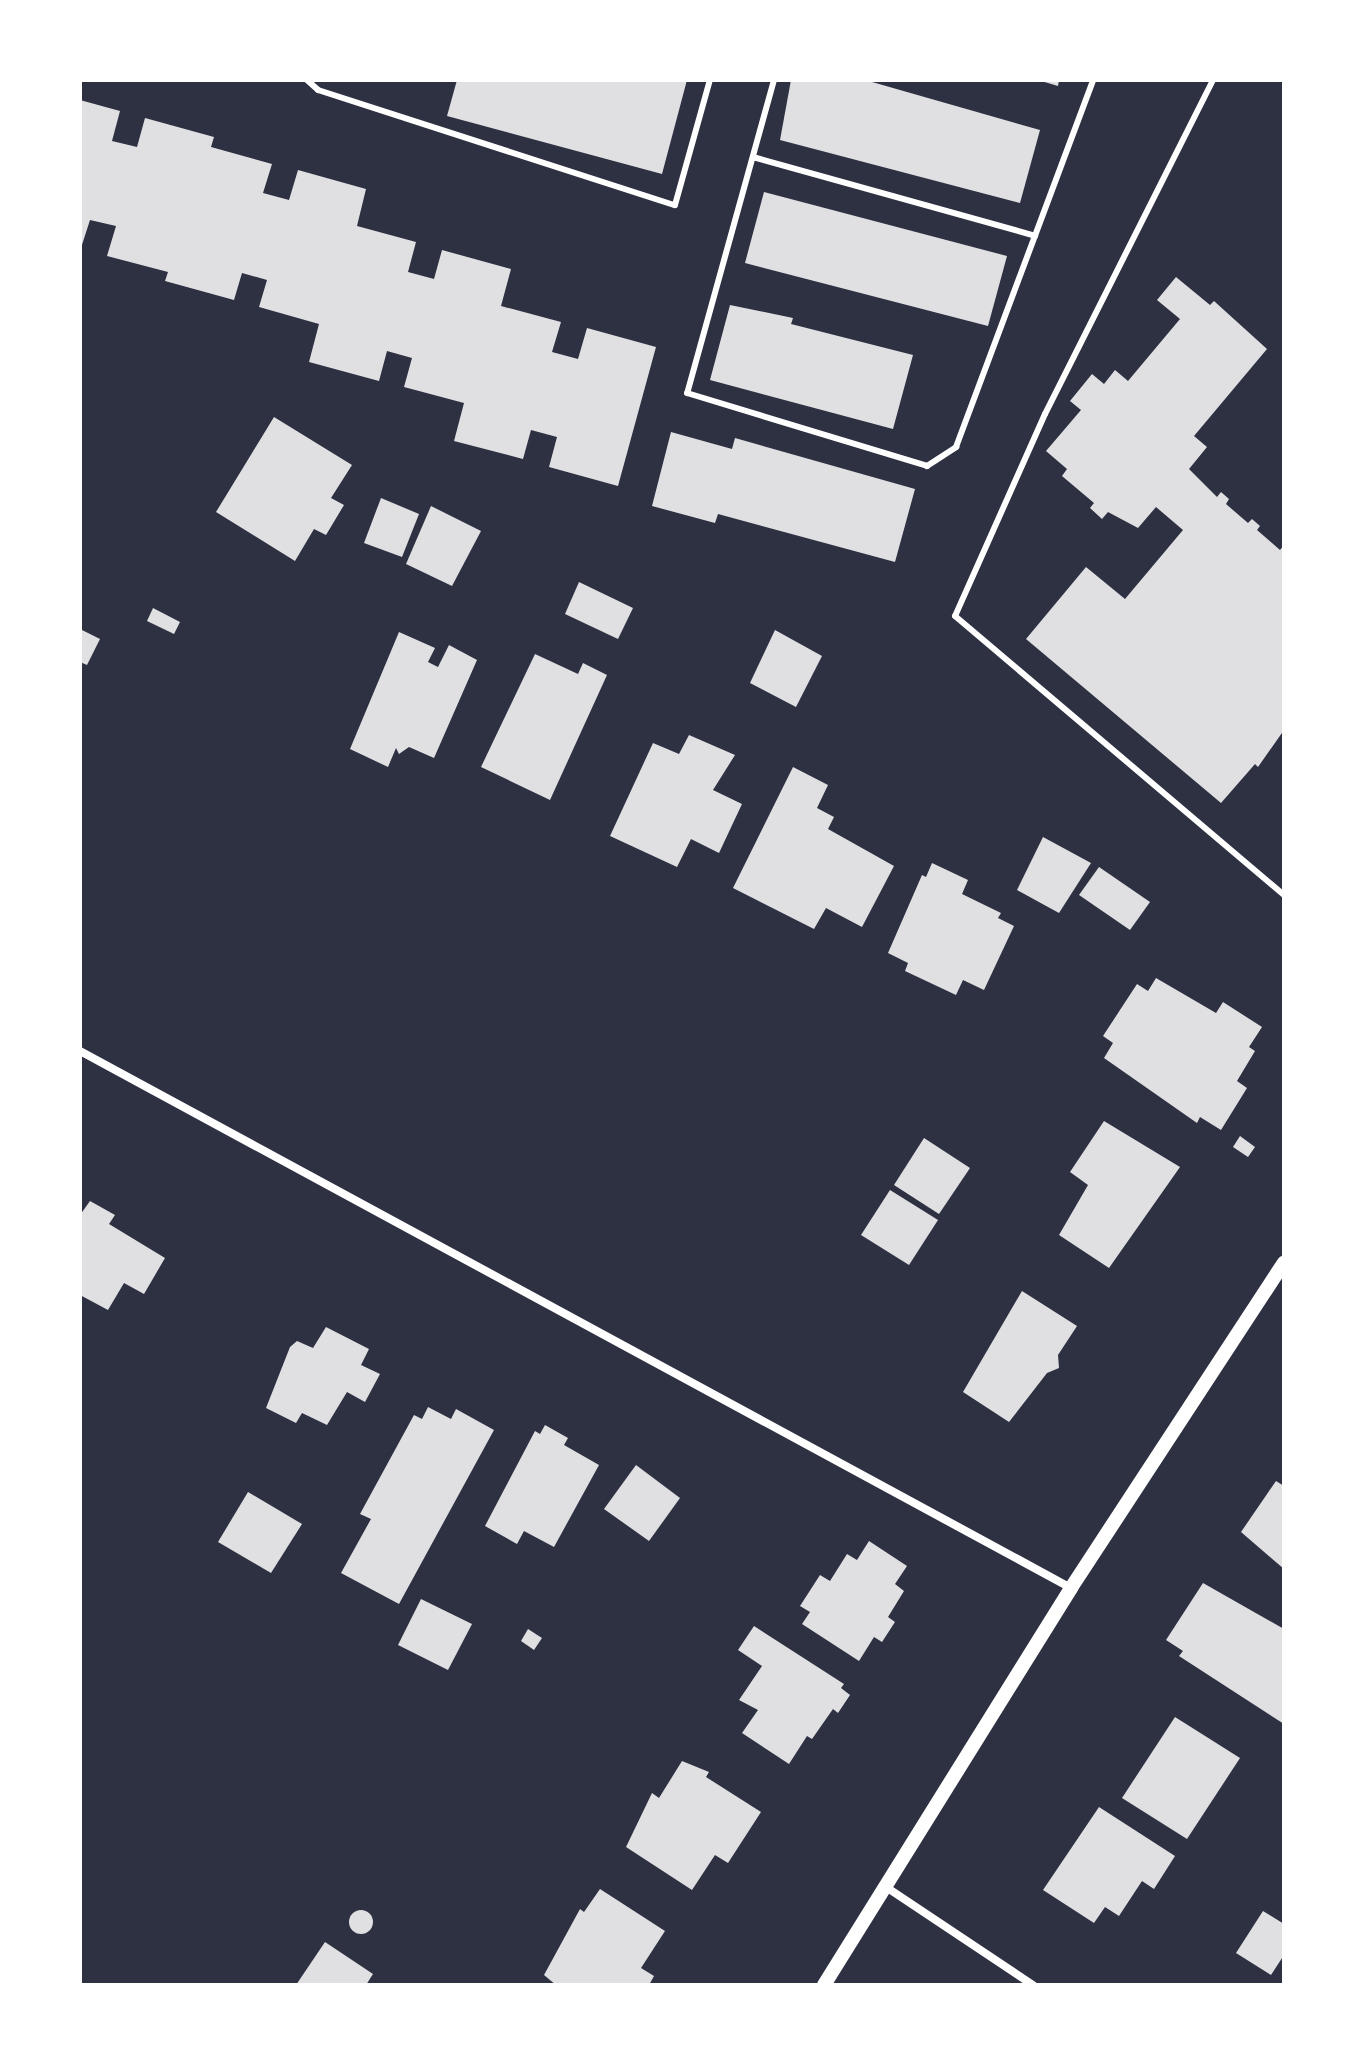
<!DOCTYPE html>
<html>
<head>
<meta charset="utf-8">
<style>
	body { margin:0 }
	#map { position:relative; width:1364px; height:2065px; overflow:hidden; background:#2d3142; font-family:Manrope,sans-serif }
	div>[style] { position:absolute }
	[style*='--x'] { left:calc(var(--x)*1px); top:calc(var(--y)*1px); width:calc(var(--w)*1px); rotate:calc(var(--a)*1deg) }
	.building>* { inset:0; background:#e0e0e3 }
	.round { border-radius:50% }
	.service>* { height:6px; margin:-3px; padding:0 3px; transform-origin:3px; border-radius:3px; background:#fff }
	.minor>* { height:8px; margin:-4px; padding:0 4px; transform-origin:4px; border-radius:4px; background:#fff }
	.tertiary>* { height:14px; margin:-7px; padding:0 7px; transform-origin:7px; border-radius:7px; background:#fff }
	span { translate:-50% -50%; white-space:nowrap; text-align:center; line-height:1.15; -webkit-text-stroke:8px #fff; paint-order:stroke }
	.frame { position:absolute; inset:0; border:82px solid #fff; pointer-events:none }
</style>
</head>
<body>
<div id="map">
	<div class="building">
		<div style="clip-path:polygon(457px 80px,687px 80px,662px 174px,447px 116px)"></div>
		<div style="clip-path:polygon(791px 80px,865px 80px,1040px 130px,1020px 203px,780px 140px)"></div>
		<div style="clip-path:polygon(1038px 80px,1059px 80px,1058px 86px)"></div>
		<div style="clip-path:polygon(80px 100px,120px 111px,112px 141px,137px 147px,145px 118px,214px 137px,211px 147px,272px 164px,263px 193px,289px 200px,298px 170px,366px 189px,357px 226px,416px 242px,408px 272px,434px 279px,442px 250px,511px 269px,501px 306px,561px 322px,552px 352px,578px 359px,587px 328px,656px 347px,618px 486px,549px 467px,557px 437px,531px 430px,523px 459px,454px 441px,464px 403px,404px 387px,412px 358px,387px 351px,379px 381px,309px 362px,319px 324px,259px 307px,267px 280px,242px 273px,234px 300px,165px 281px,168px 272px,107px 256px,116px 226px,90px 220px,80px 251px)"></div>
		<div style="clip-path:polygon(764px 192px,1007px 256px,988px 326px,745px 263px)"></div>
		<div style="clip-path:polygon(1176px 277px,1210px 305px,1214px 301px,1267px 349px,1194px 436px,1207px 447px,1189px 469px,1217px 497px,1221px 492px,1229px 499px,1226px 504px,1248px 523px,1252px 519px,1260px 526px,1257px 530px,1280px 550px,1284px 545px,1284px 730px,1258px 767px,1255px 764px,1221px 803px,1026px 639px,1086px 567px,1125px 599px,1183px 530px,1156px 507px,1138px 528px,1108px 512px,1102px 519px,1090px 508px,1094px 503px,1062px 476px,1067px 469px,1046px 451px,1081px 410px,1070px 401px,1092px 374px,1104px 384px,1115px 370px,1128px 381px,1180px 319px,1157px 300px)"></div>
		<div style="clip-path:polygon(730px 305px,793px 318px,791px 324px,913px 355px,893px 429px,710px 380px)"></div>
		<div style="clip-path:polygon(274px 417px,352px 465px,331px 498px,344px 505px,326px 535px,314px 529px,295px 561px,216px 512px)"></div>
		<div style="clip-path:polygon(671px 432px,732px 449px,735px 438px,915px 489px,895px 562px,718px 514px,715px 523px,652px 506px)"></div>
		<div style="clip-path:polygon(381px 498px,419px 514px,402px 557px,364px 543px)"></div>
		<div style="clip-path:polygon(431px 506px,481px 531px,452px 586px,406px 564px)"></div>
		<div style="clip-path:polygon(579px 582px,633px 608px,618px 639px,565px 614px)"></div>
		<div style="clip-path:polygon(153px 608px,180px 622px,174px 634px,147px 621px)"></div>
		<div style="clip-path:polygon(80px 629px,100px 639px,87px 665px,80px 662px)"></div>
		<div style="clip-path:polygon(775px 630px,822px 656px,796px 707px,750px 683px)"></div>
		<div style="clip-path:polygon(399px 632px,435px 648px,428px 662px,438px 667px,449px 645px,477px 660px,434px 758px,409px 747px,399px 754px,396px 748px,388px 767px,350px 749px)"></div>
		<div style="clip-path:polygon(535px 654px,578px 674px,583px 663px,607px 675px,550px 800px,481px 767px)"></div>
		<div style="clip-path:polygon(689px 735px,735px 755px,713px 790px,742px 804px,719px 853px,691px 839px,677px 867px,610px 836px,653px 743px,679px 754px)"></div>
		<div style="clip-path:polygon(793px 767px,828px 785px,817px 808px,834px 817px,828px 829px,894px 866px,862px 927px,826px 908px,814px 929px,733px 888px)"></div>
		<div style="clip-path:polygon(1043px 837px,1091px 863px,1059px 913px,1017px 890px)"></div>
		<div style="clip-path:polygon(932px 863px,968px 880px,962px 894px,1001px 913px,998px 918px,1014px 926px,984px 990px,963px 980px,956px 995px,905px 971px,908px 963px,888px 953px,922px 875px,926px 877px)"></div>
		<div style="clip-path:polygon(1099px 867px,1150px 902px,1130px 930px,1079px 895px)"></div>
		<div style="clip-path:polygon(1156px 978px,1216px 1013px,1223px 1002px,1262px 1027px,1249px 1047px,1255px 1051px,1237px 1081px,1247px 1088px,1221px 1130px,1200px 1117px,1197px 1123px,1104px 1058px,1113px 1043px,1103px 1036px,1137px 984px,1148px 991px)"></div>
		<div style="clip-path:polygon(1104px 1121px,1180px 1167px,1109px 1268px,1059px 1235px,1088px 1185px,1070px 1172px)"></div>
		<div style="clip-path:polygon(1240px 1136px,1255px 1147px,1248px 1157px,1233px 1147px)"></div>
		<div style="clip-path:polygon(924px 1138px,970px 1168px,939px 1214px,894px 1185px)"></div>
		<div style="clip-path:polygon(890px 1190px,938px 1220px,909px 1265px,861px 1235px)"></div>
		<div style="clip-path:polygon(90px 1201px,115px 1215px,109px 1224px,165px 1258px,144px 1294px,124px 1283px,108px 1310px,80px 1295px,80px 1215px)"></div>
		<div style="clip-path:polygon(1022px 1291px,1077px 1326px,1058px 1355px,1059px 1368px,1047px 1373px,1009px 1422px,963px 1392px)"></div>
		<div style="clip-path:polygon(326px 1327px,369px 1349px,361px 1365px,380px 1374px,365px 1402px,347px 1392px,327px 1425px,302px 1413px,296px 1423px,266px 1408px,290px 1347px,297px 1341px,313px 1348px)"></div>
		<div style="clip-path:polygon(428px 1407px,451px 1419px,456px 1409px,494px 1430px,399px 1604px,341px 1573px,371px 1519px,360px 1514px,414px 1415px,422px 1419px)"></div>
		<div style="clip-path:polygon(545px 1425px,568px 1438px,564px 1445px,599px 1465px,554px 1547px,524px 1531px,517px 1544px,485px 1526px,535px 1431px,540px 1434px)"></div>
		<div style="clip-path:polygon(636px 1465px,680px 1498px,649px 1541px,604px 1509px)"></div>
		<div style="clip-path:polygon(1276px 1481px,1284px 1486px,1284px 1569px,1241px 1532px)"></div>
		<div style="clip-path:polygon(248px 1492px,302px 1524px,271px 1573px,218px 1542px)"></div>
		<div style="clip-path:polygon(869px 1541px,907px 1566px,895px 1584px,904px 1591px,888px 1617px,895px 1622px,882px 1642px,874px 1637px,859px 1661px,802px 1624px,810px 1612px,800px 1606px,820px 1575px,830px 1581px,847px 1554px,857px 1560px)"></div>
		<div style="clip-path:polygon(1203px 1583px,1284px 1629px,1284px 1724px,1179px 1656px,1183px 1651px,1166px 1640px)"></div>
		<div style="clip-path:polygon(421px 1599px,472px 1624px,448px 1670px,398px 1645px)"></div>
		<div style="clip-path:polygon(754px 1626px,844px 1684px,841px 1688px,850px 1695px,838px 1713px,833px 1709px,812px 1739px,807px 1736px,789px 1764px,742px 1733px,758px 1710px,739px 1700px,762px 1666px,738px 1650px)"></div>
		<div style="clip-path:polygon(528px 1629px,542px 1638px,534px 1650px,521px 1641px)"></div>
		<div style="clip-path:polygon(1175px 1717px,1240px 1758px,1187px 1839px,1122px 1798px)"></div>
		<div style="clip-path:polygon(682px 1761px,709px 1772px,706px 1777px,761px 1812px,728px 1863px,715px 1855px,692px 1890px,626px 1847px,652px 1793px,659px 1798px)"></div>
		<div style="clip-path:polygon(1099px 1807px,1175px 1856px,1154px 1889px,1142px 1881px,1119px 1916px,1105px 1907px,1094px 1923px,1043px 1890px)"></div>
		<div style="clip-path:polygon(600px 1889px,665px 1931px,641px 1968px,654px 1976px,649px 1985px,556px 1985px,544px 1975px,580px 1909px,584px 1912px)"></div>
		<div class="round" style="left:349px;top:1910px;width:24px;height:24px"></div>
		<div style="clip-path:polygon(1263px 1911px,1284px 1924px,1284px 1955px,1271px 1975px,1236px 1953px)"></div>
		<div style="clip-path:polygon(325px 1942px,373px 1974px,366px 1985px,296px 1985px)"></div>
	</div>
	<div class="service">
		<div style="--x:307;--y:80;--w:15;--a:42"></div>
		<div style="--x:318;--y:90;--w:375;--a:17.9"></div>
		<div style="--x:675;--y:205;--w:130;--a:-74.4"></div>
		<div style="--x:774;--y:80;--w:325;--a:105.5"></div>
		<div style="--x:687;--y:393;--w:251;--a:16.9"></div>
		<div style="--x:927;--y:466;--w:35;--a:-33"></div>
		<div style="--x:956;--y:447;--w:392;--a:-69.5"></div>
		<div style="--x:1213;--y:80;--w:374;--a:116.7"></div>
		<div style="--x:1045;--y:414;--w:221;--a:114"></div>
		<div style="--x:955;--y:616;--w:431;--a:40.3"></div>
		<div style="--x:753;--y:157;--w:293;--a:15.6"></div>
	</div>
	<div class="minor">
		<div style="--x:80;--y:1051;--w:1127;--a:28.45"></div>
		<div style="--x:886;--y:1887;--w:177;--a:33.7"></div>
	</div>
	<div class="tertiary">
		<div style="--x:824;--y:1985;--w:468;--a:-58.1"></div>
		<div style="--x:1071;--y:1588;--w:389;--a:-56.8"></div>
	</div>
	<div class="frame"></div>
</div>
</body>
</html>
